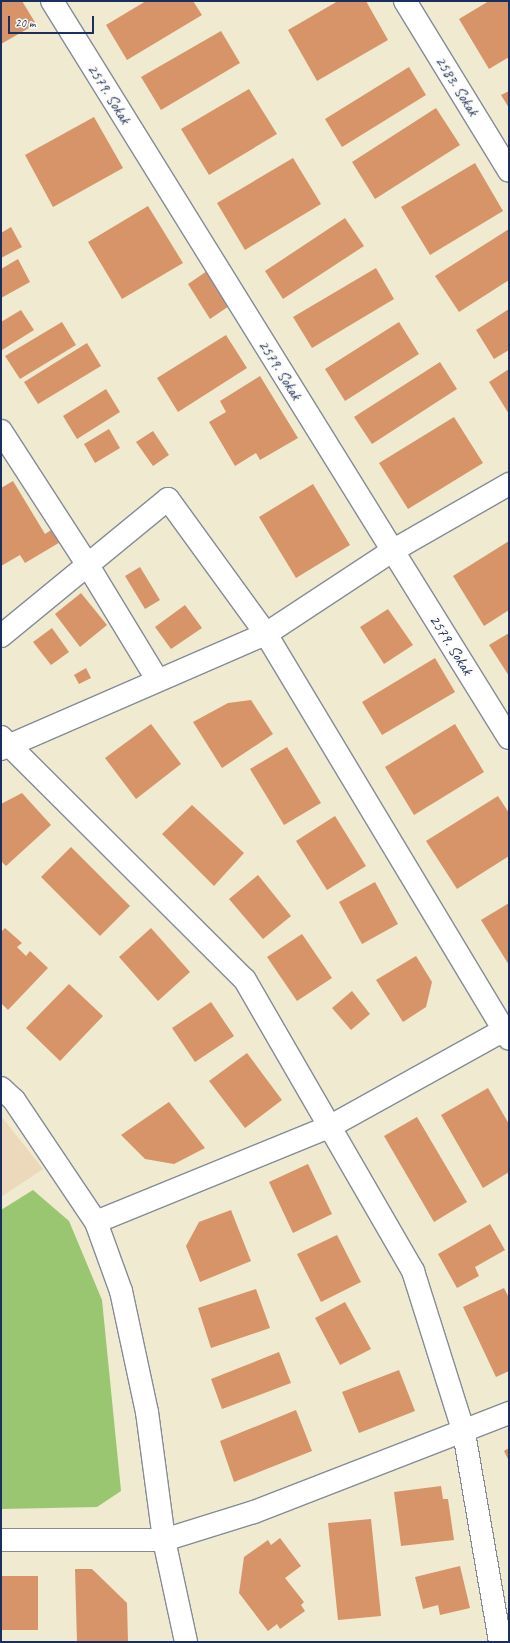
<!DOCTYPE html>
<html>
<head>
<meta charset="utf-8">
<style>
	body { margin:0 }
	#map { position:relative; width:510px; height:1643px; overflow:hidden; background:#efead0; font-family:Caveat,sans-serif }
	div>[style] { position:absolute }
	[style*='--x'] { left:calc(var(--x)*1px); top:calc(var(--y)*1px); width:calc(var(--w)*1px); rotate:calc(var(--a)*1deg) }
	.built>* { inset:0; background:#ecd8ba }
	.green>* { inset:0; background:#9ac571 }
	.building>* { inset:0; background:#d79468 }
	.roads { filter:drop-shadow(1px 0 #858c97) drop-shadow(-1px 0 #858c97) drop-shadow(0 1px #858c97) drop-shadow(0 -1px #858c97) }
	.street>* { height:22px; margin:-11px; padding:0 11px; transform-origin:11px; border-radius:11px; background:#fff }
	span { translate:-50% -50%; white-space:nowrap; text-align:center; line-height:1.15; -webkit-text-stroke:4px #fdfcf7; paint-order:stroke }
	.street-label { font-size:16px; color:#1b2f5e }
	.frame { position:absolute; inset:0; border:2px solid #1b2f5e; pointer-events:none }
	.scale { position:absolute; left:8px; top:16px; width:86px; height:18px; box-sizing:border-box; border:2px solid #1b2f5e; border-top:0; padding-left:5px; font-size:12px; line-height:14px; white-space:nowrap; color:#1b2f5e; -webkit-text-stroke:3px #fdfcf7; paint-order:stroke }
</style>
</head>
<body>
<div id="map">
	<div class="built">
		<div style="clip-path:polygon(1px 1116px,43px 1169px,1px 1197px)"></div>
	</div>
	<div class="green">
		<div style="clip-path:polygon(33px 1190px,69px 1221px,102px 1300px,121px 1491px,97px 1507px,1px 1509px,1px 1210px)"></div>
	</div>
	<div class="building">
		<div style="clip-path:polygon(1px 1px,22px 1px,36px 24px,1px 44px)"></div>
		<div style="clip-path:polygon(146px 1px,193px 1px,202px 15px,127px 60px,106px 25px)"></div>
		<div style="clip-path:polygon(338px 1px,366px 1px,388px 40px,317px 81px,288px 30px)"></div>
		<div style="clip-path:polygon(489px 1px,509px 1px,509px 57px,489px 69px,459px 19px)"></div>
		<div style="clip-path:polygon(221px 31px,240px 63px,161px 110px,141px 77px)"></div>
		<div style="clip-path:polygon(409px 67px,426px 95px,342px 147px,325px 119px)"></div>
		<div style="clip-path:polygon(249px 89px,277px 134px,209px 175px,181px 129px)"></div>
		<div style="clip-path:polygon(509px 91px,509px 108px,501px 95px)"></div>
		<div style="clip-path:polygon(436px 108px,460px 145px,375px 199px,352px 162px)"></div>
		<div style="clip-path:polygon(94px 117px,123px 168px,53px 207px,25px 155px)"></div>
		<div style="clip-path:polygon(293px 158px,321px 204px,245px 250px,217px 203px)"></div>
		<div style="clip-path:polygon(475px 163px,503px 211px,430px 255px,401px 207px)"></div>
		<div style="clip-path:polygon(148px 206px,183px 263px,122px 299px,88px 242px)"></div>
		<div style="clip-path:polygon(345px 218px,364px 246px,283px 299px,265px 271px)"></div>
		<div style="clip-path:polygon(11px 227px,22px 247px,1px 258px,1px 233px)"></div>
		<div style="clip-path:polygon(509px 229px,509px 280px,459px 312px,435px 276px)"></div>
		<div style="clip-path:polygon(18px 259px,30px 282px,1px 298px,1px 269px)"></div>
		<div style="clip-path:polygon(376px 268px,394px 299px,312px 348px,293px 317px)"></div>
		<div style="clip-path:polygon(210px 269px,232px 304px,210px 319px,188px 284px)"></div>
		<div style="clip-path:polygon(509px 309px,509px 350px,494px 359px,476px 330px)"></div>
		<div style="clip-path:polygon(21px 310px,34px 330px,2px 350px,1px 322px)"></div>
		<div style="clip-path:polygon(62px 322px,76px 345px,20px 379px,5px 356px)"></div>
		<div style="clip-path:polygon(399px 322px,419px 354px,345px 401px,325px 369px)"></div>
		<div style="clip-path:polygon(226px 335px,247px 368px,178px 412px,157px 378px)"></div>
		<div style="clip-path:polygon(87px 343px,101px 366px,38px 404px,24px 382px)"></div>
		<div style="clip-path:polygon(440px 362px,457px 389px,372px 444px,354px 417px)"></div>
		<div style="clip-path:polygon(509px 369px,509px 414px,489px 382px)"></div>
		<div style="clip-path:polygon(260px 376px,298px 438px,260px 460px,256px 453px,235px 466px,209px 422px,226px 412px,220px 401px)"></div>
		<div style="clip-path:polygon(106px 389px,120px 412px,77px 439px,63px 416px)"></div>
		<div style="clip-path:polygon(454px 417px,483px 463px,408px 509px,379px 463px)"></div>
		<div style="clip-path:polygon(109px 429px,120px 448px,95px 463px,84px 444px)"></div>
		<div style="clip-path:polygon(153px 431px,169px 455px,153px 466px,136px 442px)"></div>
		<div style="clip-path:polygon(13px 481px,45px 534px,54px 528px,62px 541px,25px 563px,20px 555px,1px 566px,1px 488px)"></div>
		<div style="clip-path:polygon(313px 484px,350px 545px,296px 578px,259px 517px)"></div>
		<div style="clip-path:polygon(509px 541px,509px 610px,484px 626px,453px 576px)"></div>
		<div style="clip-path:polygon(140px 567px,160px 600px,145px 609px,125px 576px)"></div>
		<div style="clip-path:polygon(81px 593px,107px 625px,80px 647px,55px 614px)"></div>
		<div style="clip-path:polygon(185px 605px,202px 628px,171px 649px,155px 627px)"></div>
		<div style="clip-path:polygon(388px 609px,413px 645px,384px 664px,360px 627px)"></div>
		<div style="clip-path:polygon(52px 628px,69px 652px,51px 665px,33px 642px)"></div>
		<div style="clip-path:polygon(509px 633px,509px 676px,489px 645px)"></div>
		<div style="clip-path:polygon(435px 658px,455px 692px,382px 735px,362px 702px)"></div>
		<div style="clip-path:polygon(86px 668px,91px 678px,79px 684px,74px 675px)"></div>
		<div style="clip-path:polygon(251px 700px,273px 734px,222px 768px,193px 722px,228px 703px)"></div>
		<div style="clip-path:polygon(151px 724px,181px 764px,136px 799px,105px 758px)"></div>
		<div style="clip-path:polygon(455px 724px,484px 772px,414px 815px,385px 767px)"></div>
		<div style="clip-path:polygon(287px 747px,321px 803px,284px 825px,250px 769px)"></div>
		<div style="clip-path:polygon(22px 793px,51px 825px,6px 866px,1px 861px,1px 804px)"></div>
		<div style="clip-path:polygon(498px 796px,509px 813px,509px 856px,457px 889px,426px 841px)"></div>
		<div style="clip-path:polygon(192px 805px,244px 853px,214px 886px,162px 834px)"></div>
		<div style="clip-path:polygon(335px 816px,366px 866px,327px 890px,296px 841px)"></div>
		<div style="clip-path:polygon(71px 847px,130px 906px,100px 936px,41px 877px)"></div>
		<div style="clip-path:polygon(258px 875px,291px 916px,263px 939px,229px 899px)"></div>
		<div style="clip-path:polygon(375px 882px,398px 924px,362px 944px,339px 902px)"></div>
		<div style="clip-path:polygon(509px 903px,509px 965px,481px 920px)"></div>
		<div style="clip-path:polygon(5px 928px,22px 943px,17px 947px,26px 956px,30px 951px,48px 968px,8px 1010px,1px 1003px,1px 932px)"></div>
		<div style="clip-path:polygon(151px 928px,190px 972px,158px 1001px,119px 957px)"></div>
		<div style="clip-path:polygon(302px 934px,332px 978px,297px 1001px,267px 957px)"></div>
		<div style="clip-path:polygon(416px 956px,432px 982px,426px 1007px,403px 1022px,376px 980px)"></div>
		<div style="clip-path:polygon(69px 984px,103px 1016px,60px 1061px,26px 1028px)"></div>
		<div style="clip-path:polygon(352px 991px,370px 1014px,351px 1030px,332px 1008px)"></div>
		<div style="clip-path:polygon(211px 1002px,234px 1036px,195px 1062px,172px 1028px)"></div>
		<div style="clip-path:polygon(247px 1053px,282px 1100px,245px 1128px,209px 1081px)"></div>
		<div style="clip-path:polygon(488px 1088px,509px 1124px,509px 1172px,483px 1188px,441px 1115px)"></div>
		<div style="clip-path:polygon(169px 1102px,205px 1148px,174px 1164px,145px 1159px,121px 1135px)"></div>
		<div style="clip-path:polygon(417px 1117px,467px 1202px,434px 1222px,384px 1136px)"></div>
		<div style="clip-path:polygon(308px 1164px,332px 1214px,293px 1233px,269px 1182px)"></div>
		<div style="clip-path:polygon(231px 1210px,251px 1261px,200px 1282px,186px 1246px,199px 1222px)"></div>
		<div style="clip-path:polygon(490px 1224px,505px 1250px,475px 1267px,479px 1276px,457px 1288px,438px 1254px)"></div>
		<div style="clip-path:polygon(337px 1235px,361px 1282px,321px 1302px,297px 1254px)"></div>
		<div style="clip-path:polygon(504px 1288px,509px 1298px,509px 1371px,496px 1377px,463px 1307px)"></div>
		<div style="clip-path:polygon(256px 1289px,270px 1328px,211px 1348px,198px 1308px)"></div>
		<div style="clip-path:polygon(345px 1302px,371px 1349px,340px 1365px,315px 1318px)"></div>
		<div style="clip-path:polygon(279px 1352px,291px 1383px,222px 1409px,211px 1379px)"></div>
		<div style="clip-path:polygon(399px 1370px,415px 1411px,359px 1433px,342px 1392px)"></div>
		<div style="clip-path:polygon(296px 1410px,312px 1451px,234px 1482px,220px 1441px)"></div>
		<div style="clip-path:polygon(509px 1448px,509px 1461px,504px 1451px)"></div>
		<div style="clip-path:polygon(441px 1486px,443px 1499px,448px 1499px,454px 1540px,401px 1546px,394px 1492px)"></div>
		<div style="clip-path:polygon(371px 1519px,381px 1616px,338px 1620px,328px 1523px)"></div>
		<div style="clip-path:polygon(280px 1538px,301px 1566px,285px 1578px,304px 1602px,301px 1605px,305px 1611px,280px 1629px,277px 1624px,268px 1631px,239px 1593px,244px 1557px,268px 1540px,271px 1545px)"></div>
		<div style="clip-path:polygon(460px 1566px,470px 1608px,440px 1615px,438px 1605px,423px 1609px,415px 1577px)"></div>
		<div style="clip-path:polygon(75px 1569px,92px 1569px,127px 1603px,128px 1642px,77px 1642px)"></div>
		<div style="clip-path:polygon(1px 1576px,38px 1576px,38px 1630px,1px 1630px)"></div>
	</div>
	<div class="roads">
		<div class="street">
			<div style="--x:52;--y:1;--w:867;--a:58.2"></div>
			<div style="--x:405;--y:1;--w:199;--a:58.5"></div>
			<div style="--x:1;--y:431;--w:158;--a:57.1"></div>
			<div style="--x:87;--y:564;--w:135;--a:58.7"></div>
			<div style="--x:1;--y:636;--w:216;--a:-39.4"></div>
			<div style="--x:168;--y:499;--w:167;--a:54"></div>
			<div style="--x:266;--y:634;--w:472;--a:59"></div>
			<div style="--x:1;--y:737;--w:344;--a:44.9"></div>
			<div style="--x:245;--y:980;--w:336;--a:60"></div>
			<div style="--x:413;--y:1271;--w:170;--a:72.5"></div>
			<div style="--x:464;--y:1433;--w:212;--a:80.2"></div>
			<div style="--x:1;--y:749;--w:289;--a:-23.5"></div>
			<div style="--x:266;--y:634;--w:151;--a:-33.4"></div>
			<div style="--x:392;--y:551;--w:135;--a:-29.8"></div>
			<div style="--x:1;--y:1088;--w:18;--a:43"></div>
			<div style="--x:14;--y:1100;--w:147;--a:56.1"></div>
			<div style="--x:96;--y:1222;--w:73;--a:70.1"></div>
			<div style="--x:121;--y:1291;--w:124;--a:77.9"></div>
			<div style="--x:147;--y:1412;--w:129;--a:82.4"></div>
			<div style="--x:164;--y:1540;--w:104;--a:77.8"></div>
			<div style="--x:96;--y:1222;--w:252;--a:-22.2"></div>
			<div style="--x:329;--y:1127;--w:200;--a:-29"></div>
			<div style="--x:1;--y:1540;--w:163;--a:0"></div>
			<div style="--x:164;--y:1540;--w:94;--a:-17.3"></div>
			<div style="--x:254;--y:1512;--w:274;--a:-21.2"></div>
		</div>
	</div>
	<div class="street-label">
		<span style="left:457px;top:86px;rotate:58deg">2583. Sokak</span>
		<span style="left:109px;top:94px;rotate:58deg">2579. Sokak</span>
		<span style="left:280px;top:370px;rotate:58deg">2579. Sokak</span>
		<span style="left:451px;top:645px;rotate:58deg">2579. Sokak</span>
	</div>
	<div class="frame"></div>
	<div class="scale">20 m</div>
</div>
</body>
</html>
